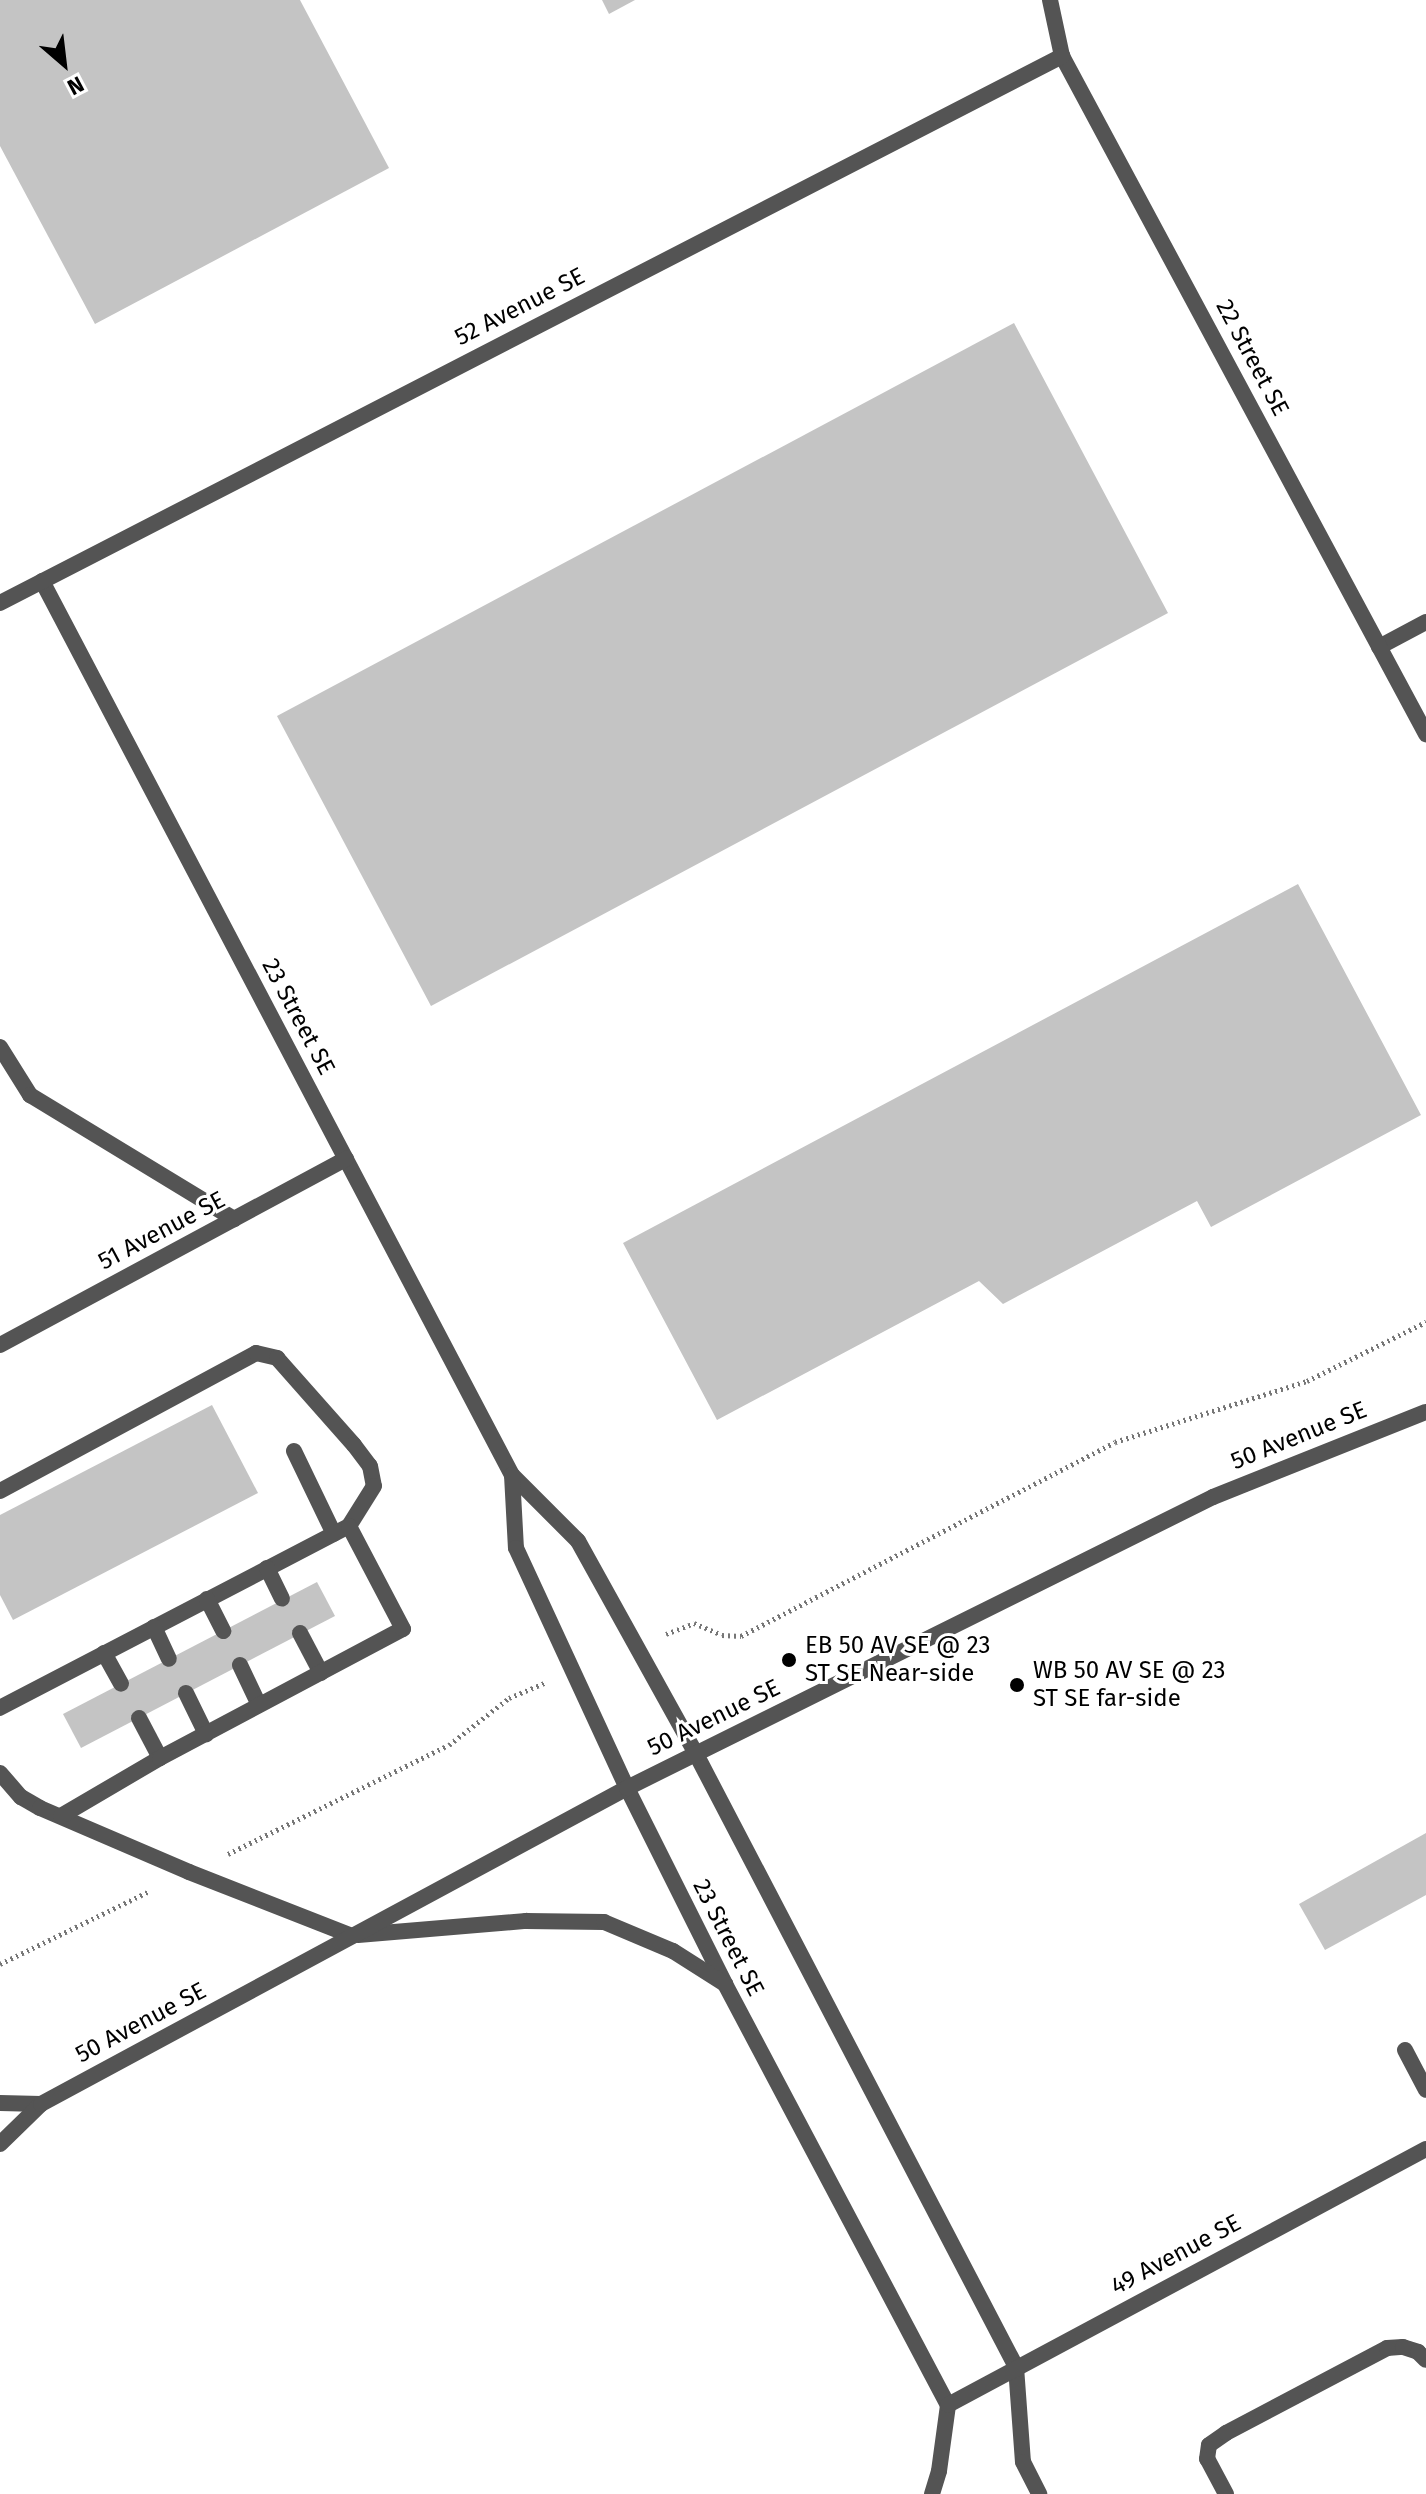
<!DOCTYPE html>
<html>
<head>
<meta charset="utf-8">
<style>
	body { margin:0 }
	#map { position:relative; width:1426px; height:2494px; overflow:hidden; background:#fff; font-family:"Fira Sans",sans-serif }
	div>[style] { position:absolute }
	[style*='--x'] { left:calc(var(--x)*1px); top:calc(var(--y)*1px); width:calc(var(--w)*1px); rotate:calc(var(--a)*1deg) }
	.building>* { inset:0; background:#c4c4c4 }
	.path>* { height:5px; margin-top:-2.5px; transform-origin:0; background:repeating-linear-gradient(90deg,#767676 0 2px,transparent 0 6px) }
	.service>* { height:16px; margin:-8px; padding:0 8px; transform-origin:8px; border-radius:8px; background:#545454 }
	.minor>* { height:16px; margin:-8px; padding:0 8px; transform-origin:8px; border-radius:8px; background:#545454 }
	.tertiary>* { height:16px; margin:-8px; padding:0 8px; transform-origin:8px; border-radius:8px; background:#545454 }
	.dots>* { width:22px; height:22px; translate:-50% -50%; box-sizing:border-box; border:4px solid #fff; border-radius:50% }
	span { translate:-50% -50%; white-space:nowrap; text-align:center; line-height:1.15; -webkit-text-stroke:6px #fff; paint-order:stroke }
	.street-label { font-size:24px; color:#000 }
	.poi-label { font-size:24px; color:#000 }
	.left { translate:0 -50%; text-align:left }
	.north { position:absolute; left:24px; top:24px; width:80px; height:80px; -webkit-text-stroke:6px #fff; paint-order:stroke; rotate:152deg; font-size:22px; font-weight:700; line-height:32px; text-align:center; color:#000 }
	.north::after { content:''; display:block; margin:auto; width:28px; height:36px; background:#000; clip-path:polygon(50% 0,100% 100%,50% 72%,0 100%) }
</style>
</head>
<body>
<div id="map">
	<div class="building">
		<div style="clip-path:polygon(0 0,300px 0,389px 168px,95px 324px,0 146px)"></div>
		<div style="clip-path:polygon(602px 0,635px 0,609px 14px)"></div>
		<div style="clip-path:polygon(1014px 323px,1168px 613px,431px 1006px,277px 716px)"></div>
		<div style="clip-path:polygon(1298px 884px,1421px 1115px,1211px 1227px,1197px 1201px,1003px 1304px,979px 1281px,717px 1420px,623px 1243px)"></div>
		<div style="clip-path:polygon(212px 1405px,258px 1493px,13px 1620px,0 1595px,0 1515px)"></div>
		<div style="clip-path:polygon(317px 1582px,335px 1616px,81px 1748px,63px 1714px)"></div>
		<div style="clip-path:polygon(1426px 1833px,1426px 1895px,1325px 1950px,1299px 1904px)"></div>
	</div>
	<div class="path">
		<div style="--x:666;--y:1634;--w:30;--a:-21"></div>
		<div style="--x:694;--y:1623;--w:30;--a:23"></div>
		<div style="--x:722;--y:1635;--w:19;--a:3"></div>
		<div style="--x:741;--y:1636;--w:421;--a:-27.4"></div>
		<div style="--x:1115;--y:1442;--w:201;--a:-17.6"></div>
		<div style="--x:1307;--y:1381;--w:133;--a:-26.4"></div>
		<div style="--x:228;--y:1854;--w:246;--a:-26.3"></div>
		<div style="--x:449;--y:1745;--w:76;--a:-38.1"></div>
		<div style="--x:509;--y:1698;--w:39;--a:-23"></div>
		<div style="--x:0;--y:1964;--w:167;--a:-26"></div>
	</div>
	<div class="service">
		<div style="--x:1379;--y:647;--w:53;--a:-28"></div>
		<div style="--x:0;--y:1047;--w:57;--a:58"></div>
		<div style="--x:30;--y:1095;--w:239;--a:31.3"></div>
		<div style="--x:294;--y:1451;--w:92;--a:64.3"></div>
		<div style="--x:0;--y:1491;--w:291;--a:-28.3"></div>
		<div style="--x:256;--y:1353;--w:22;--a:13"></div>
		<div style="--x:277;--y:1358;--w:116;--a:48.5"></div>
		<div style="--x:354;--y:1445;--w:26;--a:53"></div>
		<div style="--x:370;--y:1466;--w:20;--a:79"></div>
		<div style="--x:374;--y:1486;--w:47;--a:122"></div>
		<div style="--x:349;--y:1526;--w:394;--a:152.5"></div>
		<div style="--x:267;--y:1568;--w:34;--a:64"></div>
		<div style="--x:207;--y:1599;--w:36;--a:63"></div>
		<div style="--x:154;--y:1627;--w:35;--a:65"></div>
		<div style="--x:300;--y:1633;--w:45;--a:62.3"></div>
		<div style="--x:104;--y:1653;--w:35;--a:61"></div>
		<div style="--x:240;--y:1665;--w:44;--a:64.6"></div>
		<div style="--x:186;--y:1693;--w:46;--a:64"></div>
		<div style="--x:139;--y:1718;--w:45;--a:62.3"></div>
		<div style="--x:0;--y:1773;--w:32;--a:49"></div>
		<div style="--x:21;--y:1797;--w:22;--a:30"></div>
		<div style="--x:40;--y:1808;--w:162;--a:23.2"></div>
		<div style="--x:189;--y:1872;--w:175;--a:21.4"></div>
		<div style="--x:61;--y:1816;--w:115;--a:-30.4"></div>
		<div style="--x:160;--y:1758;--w:275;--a:-28"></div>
		<div style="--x:403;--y:1629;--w:116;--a:-117.7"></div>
		<div style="--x:1405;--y:2050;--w:45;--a:62.3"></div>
		<div style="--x:1016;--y:2367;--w:95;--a:85.8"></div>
		<div style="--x:1023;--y:2462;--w:36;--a:63"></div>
		<div style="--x:932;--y:2494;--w:24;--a:-73"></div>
		<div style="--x:939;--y:2471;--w:67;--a:-82.2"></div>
		<div style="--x:1226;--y:2494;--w:40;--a:-118"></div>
		<div style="--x:1207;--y:2459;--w:14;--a:-82"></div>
		<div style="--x:1209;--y:2445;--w:21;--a:-35"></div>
		<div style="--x:1226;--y:2433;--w:182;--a:-27.8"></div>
		<div style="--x:1387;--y:2348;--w:16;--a:-4"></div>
		<div style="--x:1403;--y:2347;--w:16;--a:18"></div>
		<div style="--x:1418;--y:2352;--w:11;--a:45"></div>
	</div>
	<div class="minor">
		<div style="--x:1050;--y:0;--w:57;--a:77.9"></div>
		<div style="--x:1062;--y:56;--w:770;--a:61.77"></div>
		<div style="--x:42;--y:581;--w:1010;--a:62.27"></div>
		<div style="--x:512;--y:1475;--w:93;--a:45"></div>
		<div style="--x:578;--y:1541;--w:244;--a:61"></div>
		<div style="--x:696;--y:1754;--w:691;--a:62.43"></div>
		<div style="--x:0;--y:603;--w:1195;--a:-27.25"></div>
		<div style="--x:0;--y:1345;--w:393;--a:-28.3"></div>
		<div style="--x:512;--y:1475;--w:73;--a:86.9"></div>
		<div style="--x:516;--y:1548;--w:264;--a:65.2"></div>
		<div style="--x:627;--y:1788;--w:219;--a:63.4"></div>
		<div style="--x:725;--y:1984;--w:476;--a:62.1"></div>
		<div style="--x:948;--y:2405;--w:542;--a:-28.17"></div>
	</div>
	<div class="tertiary">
		<div style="--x:358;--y:1935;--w:169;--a:-4.8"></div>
		<div style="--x:526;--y:1921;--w:78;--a:0.7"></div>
		<div style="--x:604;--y:1922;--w:75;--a:22.8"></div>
		<div style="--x:673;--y:1951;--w:62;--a:32.4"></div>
		<div style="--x:0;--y:2103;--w:41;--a:1.4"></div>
		<div style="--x:0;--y:2144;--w:57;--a:-44.3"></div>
		<div style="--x:41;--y:2104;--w:666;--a:-28.34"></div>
		<div style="--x:627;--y:1788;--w:654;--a:-26.41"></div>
		<div style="--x:1213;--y:1497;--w:229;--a:-21.8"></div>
	</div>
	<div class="dots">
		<div style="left:789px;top:1660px;background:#000"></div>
		<div style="left:1017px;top:1685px;background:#000"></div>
	</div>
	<div class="street-label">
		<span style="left:520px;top:307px;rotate:-27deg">52 Avenue SE</span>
		<span style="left:1252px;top:358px;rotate:62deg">22 Street SE</span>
		<span style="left:298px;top:1017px;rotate:62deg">23 Street SE</span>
		<span style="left:162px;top:1231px;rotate:-28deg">51 Avenue SE</span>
		<span style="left:1299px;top:1436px;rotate:-22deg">50 Avenue SE</span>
		<span style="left:714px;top:1718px;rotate:-26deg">50 Avenue SE</span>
		<span style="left:728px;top:1938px;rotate:63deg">23 Street SE</span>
		<span style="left:141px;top:2023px;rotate:-28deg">50 Avenue SE</span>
		<span style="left:1176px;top:2255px;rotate:-28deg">49 Avenue SE</span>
	</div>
	<div class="poi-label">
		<span class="left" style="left:805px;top:1660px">EB 50 AV SE @ 23<br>ST SE Near-side</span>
		<span class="left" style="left:1033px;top:1685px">WB 50 AV SE @ 23<br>ST SE far-side</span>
	</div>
	<div class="north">N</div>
</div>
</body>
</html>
